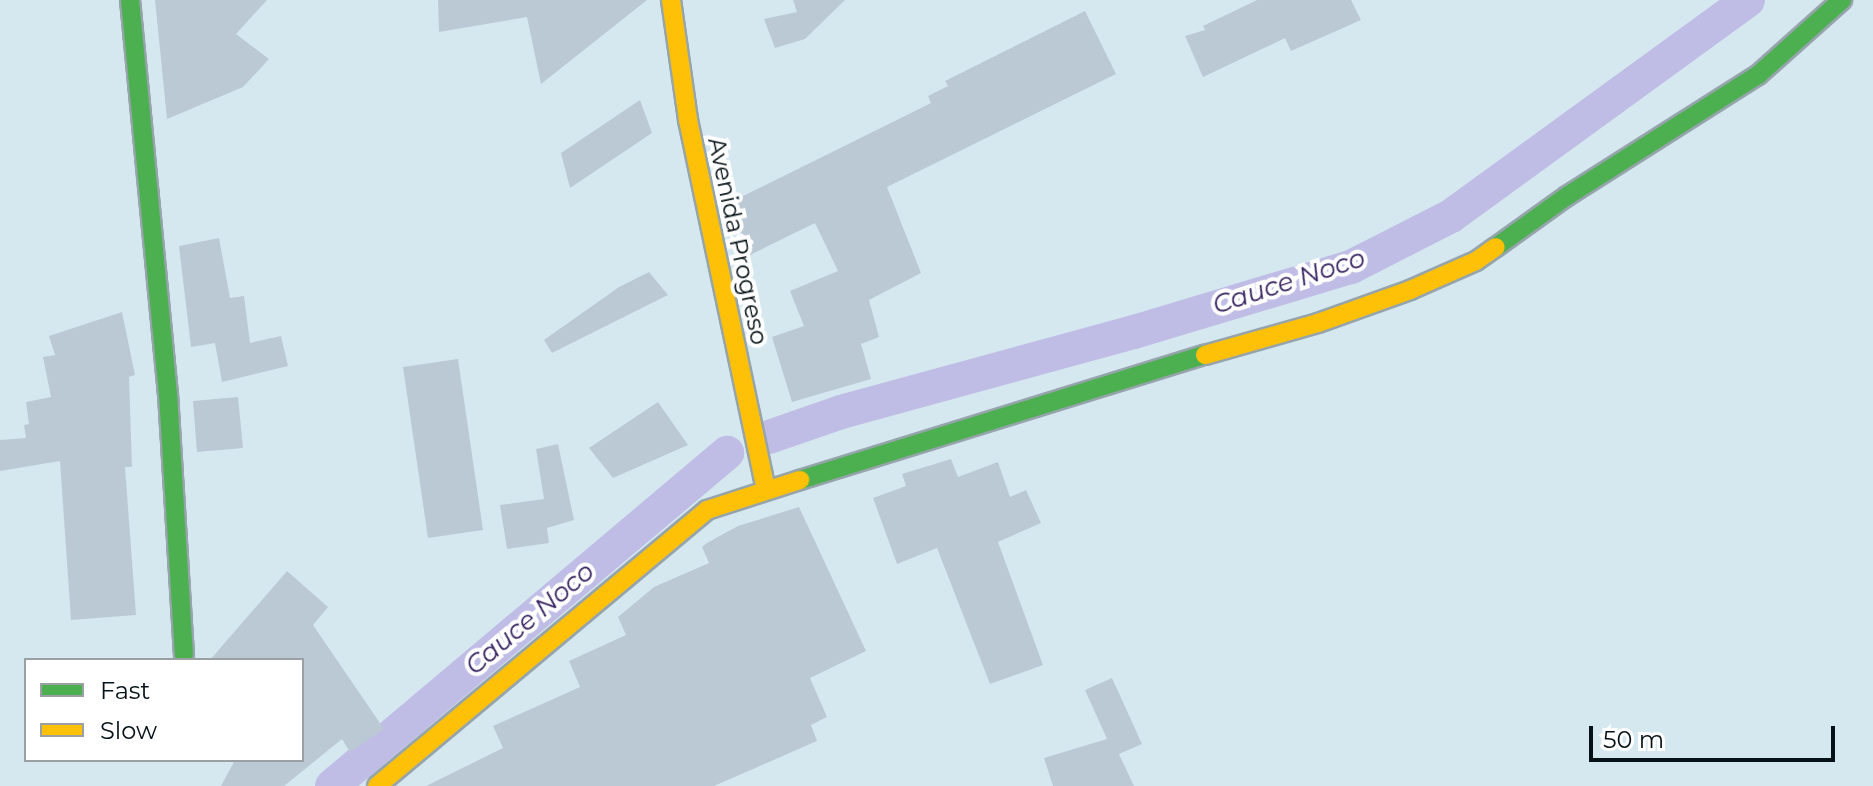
<!DOCTYPE html>
<html>
<head>
<meta charset="utf-8">
<style>
	body { margin:0 }
	#map { position:relative; width:1873px; height:786px; overflow:hidden; background:#d5e8f0; font-family:Montserrat,sans-serif }
	div>[style] { position:absolute }
	[style*='--x'] { left:calc(var(--x)*1px); top:calc(var(--y)*1px); width:calc(var(--w)*1px); rotate:calc(var(--a)*1deg) }
	.canal>* { height:34px; margin:-17px; padding:0 17px; transform-origin:17px; border-radius:17px; background:#bfbde5 }
	.building>* { inset:0; background:#bbc9d5 }
	.roads { filter:drop-shadow(2px 0 #96a4ab) drop-shadow(-2px 0 #96a4ab) drop-shadow(0 2px #96a4ab) drop-shadow(0 -2px #96a4ab) }
	.fast>* { height:18px; margin:-9px; padding:0 9px; transform-origin:9px; border-radius:9px; background:#4caf50 }
	.slow>* { height:18px; margin:-9px; padding:0 9px; transform-origin:9px; border-radius:9px; background:#ffc107 }
	span { translate:-50% -50%; white-space:nowrap; text-align:center; line-height:1.15; -webkit-text-stroke:8px #fff; paint-order:stroke }
	.street-label { font-size:24px; color:#061217 }
	.water-label { font-size:26px; color:#372362; font-style:italic }
	.legend { position:absolute; left:24px; top:658px; width:280px; height:104px; box-sizing:border-box; background:#fff; border:2px solid #9ba0a2; margin:0; padding:10px 14px; list-style:none; font-size:24px; color:#061217 }
	.legend li { display:flex; align-items:center; gap:16px; height:40px }
	.legend b { width:40px; border:2px solid #9ba0a2 }
	.scale { position:absolute; left:1589px; top:726px; width:246px; height:36px; box-sizing:border-box; border:4px solid #061217; border-top:0; padding-left:10px; font-size:24px; line-height:28px; white-space:nowrap; color:#061217; -webkit-text-stroke:6px #fff; paint-order:stroke }
</style>
</head>
<body>
<div id="map">
	<div class="canal">
		<div style="--x:769;--y:437;--w:76;--a:-19.1"></div>
		<div style="--x:841;--y:412;--w:304;--a:-15.3"></div>
		<div style="--x:1134;--y:332;--w:227;--a:-16.7"></div>
		<div style="--x:1351;--y:267;--w:112;--a:-27"></div>
		<div style="--x:1451;--y:216;--w:367;--a:-36"></div>
		<div style="--x:332;--y:786;--w:517;--a:-40.13"></div>
	</div>
	<div class="building">
		<div style="clip-path:polygon(155px 0,267px 0,236px 34px,269px 59px,243px 87px,167px 119px)"></div>
		<div style="clip-path:polygon(438px 0,647px 0,541px 84px,527px 17px,439px 32px)"></div>
		<div style="clip-path:polygon(793px 0,845px 0,805px 39px,775px 48px,764px 19px,797px 12px)"></div>
		<div style="clip-path:polygon(1257px 0,1351px 0,1361px 20px,1291px 51px,1285px 38px,1203px 77px,1185px 36px,1205px 30px,1203px 26px)"></div>
		<div style="clip-path:polygon(1085px 11px,1116px 74px,887px 187px,921px 273px,869px 300px,879px 337px,861px 344px,871px 379px,792px 402px,772px 337px,804px 326px,790px 291px,838px 271px,815px 223px,746px 257px,731px 202px,931px 103px,928px 96px,948px 86px,945px 81px)"></div>
		<div style="clip-path:polygon(640px 100px,652px 133px,570px 188px,561px 153px)"></div>
		<div style="clip-path:polygon(219px 238px,230px 298px,244px 296px,250px 343px,281px 336px,288px 366px,222px 382px,215px 343px,191px 347px,179px 246px)"></div>
		<div style="clip-path:polygon(649px 272px,668px 295px,552px 353px,544px 340px,619px 287px)"></div>
		<div style="clip-path:polygon(122px 312px,135px 375px,129px 377px,132px 467px,125px 467px,136px 615px,71px 620px,60px 461px,0 471px,0 440px,26px 438px,24px 425px,29px 424px,26px 402px,51px 397px,43px 357px,55px 355px,49px 336px)"></div>
		<div style="clip-path:polygon(458px 359px,483px 530px,428px 538px,403px 367px)"></div>
		<div style="clip-path:polygon(238px 397px,243px 448px,197px 452px,193px 401px)"></div>
		<div style="clip-path:polygon(658px 402px,688px 445px,613px 478px,589px 448px)"></div>
		<div style="clip-path:polygon(558px 444px,574px 520px,547px 528px,549px 543px,507px 549px,500px 505px,544px 499px,536px 449px)"></div>
		<div style="clip-path:polygon(951px 459px,958px 477px,998px 462px,1010px 497px,1026px 490px,1041px 523px,998px 542px,1043px 665px,990px 684px,937px 548px,897px 564px,873px 498px,906px 486px,902px 474px)"></div>
		<div style="clip-path:polygon(799px 507px,866px 651px,810px 678px,827px 717px,811px 725px,817px 741px,714px 786px,426px 786px,503px 748px,493px 726px,580px 687px,569px 661px,626px 635px,618px 617px,654px 587px,709px 563px,702px 547px,707px 543px,738px 526px)"></div>
		<div style="clip-path:polygon(287px 571px,328px 607px,313px 625px,384px 729px,350px 752px,342px 739px,284px 786px,221px 786px,235px 760px,302px 760px,302px 660px,210px 660px)"></div>
		<div style="clip-path:polygon(1112px 678px,1142px 744px,1119px 754px,1134px 786px,1053px 786px,1044px 758px,1107px 739px,1085px 690px)"></div>
	</div>
	<div class="roads">
		<div class="fast">
			<div style="--x:130;--y:0;--w:396;--a:84.5"></div>
			<div style="--x:168;--y:394;--w:261;--a:86.5"></div>
			<div style="--x:1496;--y:247;--w:87;--a:-35.7"></div>
			<div style="--x:1567;--y:196;--w:226;--a:-32.4"></div>
			<div style="--x:1758;--y:75;--w:113;--a:-41.8"></div>
			<div style="--x:800;--y:480;--w:424;--a:-17.2"></div>
		</div>
		<div class="slow">
			<div style="--x:671;--y:0;--w:121;--a:81.9"></div>
			<div style="--x:688;--y:120;--w:378;--a:78.1"></div>
			<div style="--x:1205;--y:355;--w:117;--a:-15.8"></div>
			<div style="--x:1318;--y:323;--w:98;--a:-19.7"></div>
			<div style="--x:1410;--y:290;--w:72;--a:-23.7"></div>
			<div style="--x:1476;--y:261;--w:24;--a:-35"></div>
			<div style="--x:377;--y:786;--w:430;--a:-39.9"></div>
			<div style="--x:707;--y:510;--w:98;--a:-17.9"></div>
		</div>
	</div>
	<div class="street-label">
		<span style="left:738px;top:241px;rotate:78deg">Avenida Progreso</span>
	</div>
	<div class="water-label">
		<span style="left:1289px;top:282px;rotate:-18deg">Cauce Noco</span>
		<span style="left:530px;top:619px;rotate:-40deg">Cauce Noco</span>
	</div>
	<ul class="legend">
	<li><b style="height:10px;background:#4caf50"></b>Fast</li>
	<li><b style="height:10px;background:#ffc107"></b>Slow</li>
	</ul>
	<div class="scale">50 m</div>
</div>
</body>
</html>
